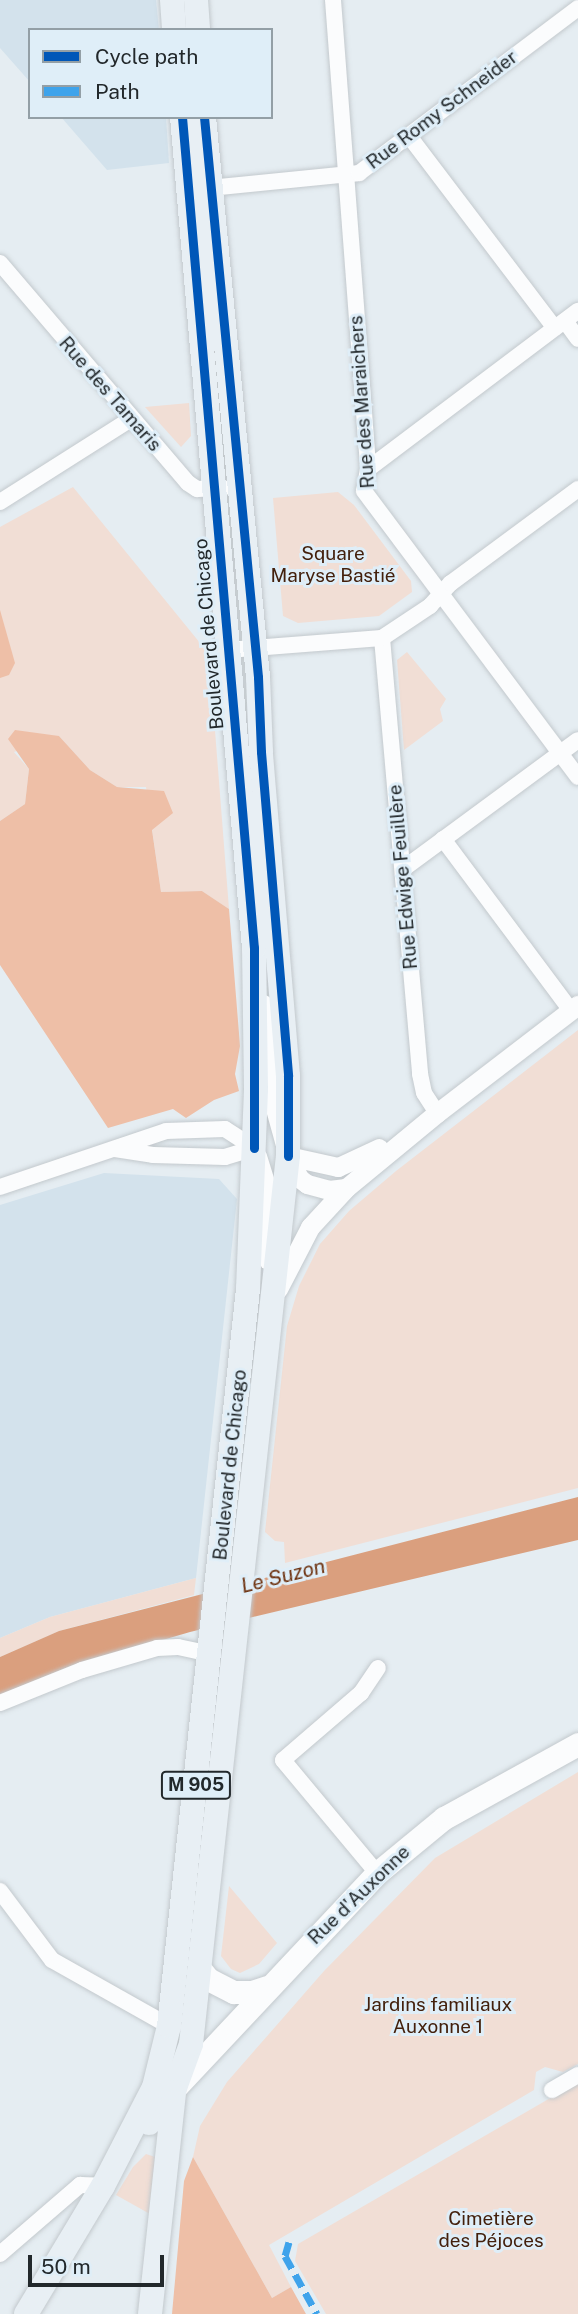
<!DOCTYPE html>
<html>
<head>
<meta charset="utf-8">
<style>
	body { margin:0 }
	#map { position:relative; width:578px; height:2314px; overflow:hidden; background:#e5edf2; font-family:"Public Sans",sans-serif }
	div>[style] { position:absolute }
	.built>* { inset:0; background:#d3e2ec }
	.green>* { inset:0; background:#f1ded5 }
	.forest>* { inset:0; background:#eebfa7 }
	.water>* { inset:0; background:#da9f7e }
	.roads { filter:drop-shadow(0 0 2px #c3c9cd) drop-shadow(0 0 2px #c3c9cd) }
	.minor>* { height:16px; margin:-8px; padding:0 8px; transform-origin:8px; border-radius:8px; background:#fbfcfd }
	.tertiary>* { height:19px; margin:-9.5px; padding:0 9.5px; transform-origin:9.5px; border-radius:9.5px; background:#fbfcfd }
	.secondary>* { height:23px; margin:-11.5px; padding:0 11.5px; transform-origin:11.5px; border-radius:11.5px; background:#fbfcfd }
	.primary>* { height:24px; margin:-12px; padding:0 12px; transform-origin:12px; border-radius:12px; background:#e8eff4 }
	.quiet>* { height:7px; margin-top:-3.5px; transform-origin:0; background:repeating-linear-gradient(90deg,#3ea3eb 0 14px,transparent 0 21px) }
	.cycleway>* { height:9px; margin:-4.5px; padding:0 4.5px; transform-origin:4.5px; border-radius:4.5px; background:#0057b8 }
	span { translate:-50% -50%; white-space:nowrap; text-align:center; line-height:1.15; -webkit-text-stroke:6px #dfeef8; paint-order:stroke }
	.shield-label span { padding:2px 5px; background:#dfeef8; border:2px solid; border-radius:5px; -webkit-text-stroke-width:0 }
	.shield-label { font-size:18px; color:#22282b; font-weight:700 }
	.street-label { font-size:19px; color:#22282b }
	.park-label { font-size:19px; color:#43200c }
	.water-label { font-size:21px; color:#6e3311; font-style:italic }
	.legend { position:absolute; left:28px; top:28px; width:245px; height:91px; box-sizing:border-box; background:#dfeef8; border:2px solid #939fa6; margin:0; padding:9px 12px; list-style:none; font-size:21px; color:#22282b }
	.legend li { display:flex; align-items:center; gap:14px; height:35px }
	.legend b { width:35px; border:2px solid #939fa6 }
	.scale { position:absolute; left:28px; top:2255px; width:136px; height:32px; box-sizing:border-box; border:4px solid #22282b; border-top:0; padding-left:9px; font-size:21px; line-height:24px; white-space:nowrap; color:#22282b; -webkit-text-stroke:5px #dfeef8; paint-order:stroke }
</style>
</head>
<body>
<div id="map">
	<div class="built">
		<i style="clip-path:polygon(0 0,156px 0,159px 30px,30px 30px,30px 82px,0 48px)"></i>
		<i style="clip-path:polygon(61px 117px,166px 117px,169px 163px,107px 170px)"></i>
		<i style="clip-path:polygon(104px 1173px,219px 1179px,237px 1199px,196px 1578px,50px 1617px,0 1638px,0 1205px)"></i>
	</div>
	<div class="green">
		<i style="clip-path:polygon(189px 403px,191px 436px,181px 447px,145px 407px)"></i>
		<i style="clip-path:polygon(73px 487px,209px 654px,229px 909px,202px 891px,161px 892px,146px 787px,117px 787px,90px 770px,59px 736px,14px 752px,29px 769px,25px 804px,0 821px,0 527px)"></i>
		<i style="clip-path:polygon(338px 492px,354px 505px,411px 581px,412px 592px,379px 616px,298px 623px,283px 616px,273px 498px)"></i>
		<i style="clip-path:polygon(407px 652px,446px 699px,440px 709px,443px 721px,404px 750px,397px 660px)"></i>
		<i style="clip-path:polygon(578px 1030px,578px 1488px,285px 1563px,284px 1542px,275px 1541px,265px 1532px,287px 1326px,299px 1286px,320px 1244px,349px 1211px,396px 1171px)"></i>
		<i style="clip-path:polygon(196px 1578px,194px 1595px,59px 1631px,0 1657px,0 1638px,50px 1617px)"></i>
		<i style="clip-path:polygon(578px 1772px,578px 2064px,563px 2072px,545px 2067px,536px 2072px,534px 2090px,269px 2245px,291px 2287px,272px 2298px,193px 2157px,200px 2126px,227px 2082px,324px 1971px,435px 1858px)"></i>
		<i style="clip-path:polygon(229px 1886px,277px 1943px,259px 1964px,240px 1973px,231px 1969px,221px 1956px)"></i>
		<i style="clip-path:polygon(578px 2082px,578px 2314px,326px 2314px,295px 2261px,298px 2244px)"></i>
		<i style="clip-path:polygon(146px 2154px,155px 2157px,150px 2214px,116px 2195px,133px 2167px)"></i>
	</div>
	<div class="forest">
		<i style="clip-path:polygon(0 610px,15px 663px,9px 675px,0 678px)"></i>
		<i style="clip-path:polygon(15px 730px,59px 736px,90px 770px,117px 787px,164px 791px,173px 813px,152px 830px,161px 892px,202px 891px,229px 909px,240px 1046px,235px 1074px,239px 1091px,214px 1100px,186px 1118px,173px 1109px,108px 1128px,0 965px,0 821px,25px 804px,29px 769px,8px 739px)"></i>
		<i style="clip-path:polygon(193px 2157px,272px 2298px,291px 2287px,306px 2314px,172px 2314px,184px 2181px)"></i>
	</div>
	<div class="water">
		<i style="clip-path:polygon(578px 1497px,578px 1540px,190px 1632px,98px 1659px,0 1697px,0 1657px,59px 1631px)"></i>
	</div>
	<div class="roads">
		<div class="minor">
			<i style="left:333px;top:0;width:470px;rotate:85.7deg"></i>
			<i style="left:368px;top:469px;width:22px;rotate:100deg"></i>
			<i style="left:364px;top:491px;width:357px;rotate:53.2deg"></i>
			<i style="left:409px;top:136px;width:241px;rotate:52.8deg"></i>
			<i style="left:210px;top:188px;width:150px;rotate:-5.7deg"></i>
			<i style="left:359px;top:173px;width:274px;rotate:-37deg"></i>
			<i style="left:0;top:263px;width:289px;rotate:49.5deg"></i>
			<i style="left:188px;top:483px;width:11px;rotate:34deg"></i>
			<i style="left:197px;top:489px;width:26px;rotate:-2deg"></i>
			<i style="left:565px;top:321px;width:22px;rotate:54deg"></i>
			<i style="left:368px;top:469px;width:263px;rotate:-37deg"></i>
			<i style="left:0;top:502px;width:155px;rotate:-32.4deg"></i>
			<i style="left:382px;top:638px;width:438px;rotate:85deg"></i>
			<i style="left:420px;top:1074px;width:19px;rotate:78deg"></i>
			<i style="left:424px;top:1093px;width:24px;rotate:57deg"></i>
			<i style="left:228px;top:650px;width:154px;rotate:-4.5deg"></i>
			<i style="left:382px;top:638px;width:58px;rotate:-33.7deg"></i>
			<i style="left:430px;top:606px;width:31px;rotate:-48deg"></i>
			<i style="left:451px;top:583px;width:158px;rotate:-36.5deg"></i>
			<i style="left:443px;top:839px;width:214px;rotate:53.3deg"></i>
			<i style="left:403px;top:869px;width:217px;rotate:-36.4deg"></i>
			<i style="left:115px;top:1149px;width:38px;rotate:9deg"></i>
			<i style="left:153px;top:1155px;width:72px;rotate:1.6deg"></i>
			<i style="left:225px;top:1157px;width:30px;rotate:-17deg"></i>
			<i style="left:0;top:1187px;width:175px;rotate:-18.6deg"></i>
			<i style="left:166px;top:1131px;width:59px;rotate:-1.9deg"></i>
			<i style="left:225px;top:1129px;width:35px;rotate:33deg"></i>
			<i style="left:0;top:1703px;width:88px;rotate:-21.9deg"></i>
			<i style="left:82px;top:1670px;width:78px;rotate:-16.3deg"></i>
			<i style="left:157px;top:1648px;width:21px;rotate:-3deg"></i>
			<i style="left:178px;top:1647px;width:33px;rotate:12deg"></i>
			<i style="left:377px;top:1873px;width:147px;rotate:-129.8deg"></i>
			<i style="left:283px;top:1760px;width:103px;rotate:-40.7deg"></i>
			<i style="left:361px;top:1693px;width:30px;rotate:-56deg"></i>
			<i style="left:0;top:1891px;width:86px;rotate:53deg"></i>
			<i style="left:52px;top:1960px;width:134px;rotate:29.4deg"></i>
			<i style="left:552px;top:2090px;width:30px;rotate:-30deg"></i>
			<i style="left:0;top:2254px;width:106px;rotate:-40.8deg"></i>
			<i style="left:80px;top:2185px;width:23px;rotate:2deg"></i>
		</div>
		<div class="tertiary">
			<i style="left:263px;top:1004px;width:47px;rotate:80.1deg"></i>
			<i style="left:271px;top:1050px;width:55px;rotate:86.9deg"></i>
			<i style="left:274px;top:1105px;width:53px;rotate:74.6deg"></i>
			<i style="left:288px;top:1156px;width:25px;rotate:63deg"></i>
			<i style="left:299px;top:1178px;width:10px;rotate:37deg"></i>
			<i style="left:307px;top:1184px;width:23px;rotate:15deg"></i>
			<i style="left:329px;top:1190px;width:17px;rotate:-7deg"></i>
			<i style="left:257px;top:1156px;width:37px;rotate:73deg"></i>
			<i style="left:268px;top:1191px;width:69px;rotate:90deg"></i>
			<i style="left:288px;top:1156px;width:51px;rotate:12.4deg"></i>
			<i style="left:338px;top:1167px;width:45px;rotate:-24.9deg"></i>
			<i style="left:278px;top:1289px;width:70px;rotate:-62.7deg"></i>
			<i style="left:310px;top:1227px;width:53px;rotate:-47.3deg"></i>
			<i style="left:346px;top:1188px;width:118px;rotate:-39.5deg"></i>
			<i style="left:437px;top:1113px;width:178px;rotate:-37.5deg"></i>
		</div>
		<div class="secondary">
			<i style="left:200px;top:1969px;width:13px;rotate:51deg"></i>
			<i style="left:208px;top:1979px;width:29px;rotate:27deg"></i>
			<i style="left:234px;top:1992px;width:18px"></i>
			<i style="left:252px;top:1992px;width:16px;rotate:-18deg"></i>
			<i style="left:177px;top:2086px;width:292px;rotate:-46.8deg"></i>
			<i style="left:377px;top:1873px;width:87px;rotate:-39.4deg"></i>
			<i style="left:444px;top:1818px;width:153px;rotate:-28.9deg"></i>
		</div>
		<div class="primary">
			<i style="left:172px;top:0;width:30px;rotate:86deg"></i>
			<i style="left:196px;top:0;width:30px;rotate:86deg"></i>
			<i style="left:149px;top:2123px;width:44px;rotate:-53.4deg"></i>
			<i style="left:175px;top:2088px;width:47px;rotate:-70deg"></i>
			<i style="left:191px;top:2044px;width:893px;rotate:-83.77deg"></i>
			<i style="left:288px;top:1156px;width:80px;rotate:-90deg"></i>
			<i style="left:288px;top:1076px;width:325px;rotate:-94.8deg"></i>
			<i style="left:261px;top:752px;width:75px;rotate:-92.3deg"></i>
			<i style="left:258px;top:677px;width:563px;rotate:-95.51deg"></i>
			<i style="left:26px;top:2314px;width:149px;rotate:-59deg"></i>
			<i style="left:103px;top:2186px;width:111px;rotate:-62.7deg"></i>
			<i style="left:154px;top:2087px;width:63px;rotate:-76.2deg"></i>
			<i style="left:169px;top:2026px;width:741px;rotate:-83.88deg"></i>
			<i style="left:248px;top:1289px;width:200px;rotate:-87.7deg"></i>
			<i style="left:256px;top:1089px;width:141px;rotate:-90.8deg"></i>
			<i style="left:254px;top:948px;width:834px;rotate:-94.95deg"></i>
			<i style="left:150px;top:2314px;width:223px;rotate:-83.8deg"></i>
		</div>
	</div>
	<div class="quiet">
		<i style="left:289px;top:2242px;width:15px;rotate:106deg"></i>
		<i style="left:285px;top:2256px;width:66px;rotate:61.1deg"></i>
	</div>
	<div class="cycleway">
		<i style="left:182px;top:117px;width:834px;rotate:85.05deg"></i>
		<i style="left:254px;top:948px;width:200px;rotate:90deg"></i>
		<i style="left:204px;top:117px;width:563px;rotate:84.49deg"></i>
		<i style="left:258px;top:677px;width:75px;rotate:87.7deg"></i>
		<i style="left:261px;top:752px;width:325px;rotate:85.2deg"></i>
		<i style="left:288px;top:1076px;width:80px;rotate:90deg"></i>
	</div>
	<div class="shield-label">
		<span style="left:196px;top:1785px">M 905</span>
	</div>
	<div class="street-label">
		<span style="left:442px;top:110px;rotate:-37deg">Rue Romy Schneider</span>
		<span style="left:110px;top:394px;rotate:49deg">Rue des Tamaris</span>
		<span style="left:362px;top:402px;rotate:-94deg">Rue des Maraichers</span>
		<span style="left:209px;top:634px;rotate:-95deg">Boulevard de Chicago</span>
		<span style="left:403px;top:877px;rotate:-95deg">Rue Edwige Feuillère</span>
		<span style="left:230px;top:1465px;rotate:-84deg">Boulevard de Chicago</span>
		<span style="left:359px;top:1895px;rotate:-44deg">Rue d'Auxonne</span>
	</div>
	<div class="park-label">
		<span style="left:333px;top:565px">Square<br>Maryse Bastié</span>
		<span style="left:438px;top:2016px">Jardins familiaux<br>Auxonne 1</span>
		<span style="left:491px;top:2230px">Cimetière<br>des Péjoces</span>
	</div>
	<div class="water-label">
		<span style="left:283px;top:1576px;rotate:-14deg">Le Suzon</span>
	</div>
	<ul class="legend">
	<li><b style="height:9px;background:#0057b8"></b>Cycle path</li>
	<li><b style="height:9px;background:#3ea3eb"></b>Path</li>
	</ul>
	<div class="scale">50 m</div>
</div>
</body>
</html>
